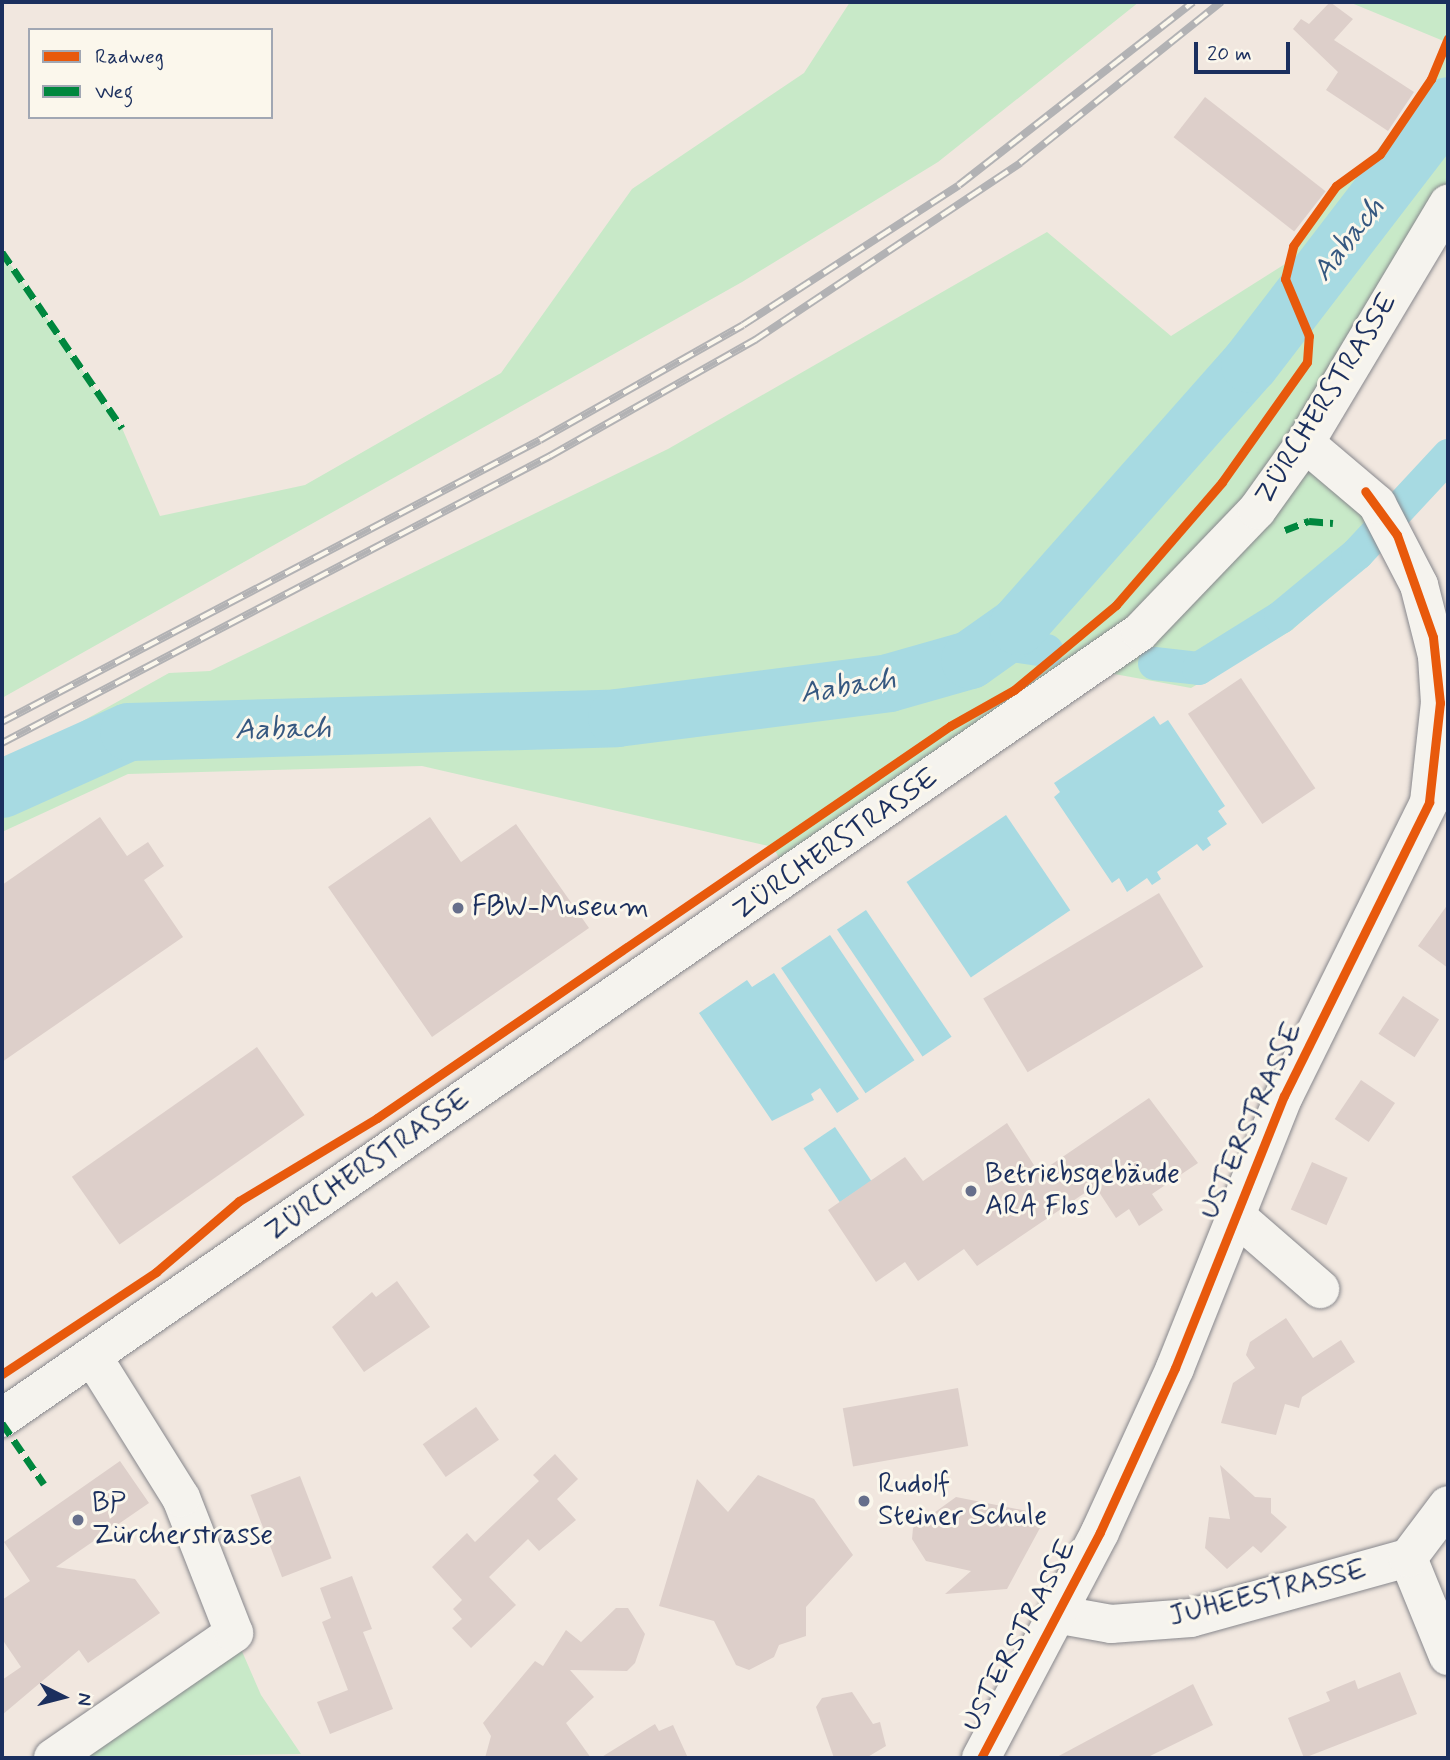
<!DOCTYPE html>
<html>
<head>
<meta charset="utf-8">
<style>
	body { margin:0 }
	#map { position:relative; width:1450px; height:1760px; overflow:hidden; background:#f1e7df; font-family:Mynerve,sans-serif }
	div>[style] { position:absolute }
	.green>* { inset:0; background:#c8e9c8 }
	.water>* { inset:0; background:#a7dae2; transform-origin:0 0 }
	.canal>* { height:33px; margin:-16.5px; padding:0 16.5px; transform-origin:16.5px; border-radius:16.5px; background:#a7dae2 }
	.river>* { height:58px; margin:-29px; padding:0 29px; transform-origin:29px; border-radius:29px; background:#a7dae2 }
	.building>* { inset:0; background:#ddcfca; transform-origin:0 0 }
	.roads { filter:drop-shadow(0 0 2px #87878c) drop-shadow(0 0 2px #87878c) }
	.minor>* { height:38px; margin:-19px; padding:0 19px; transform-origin:19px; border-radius:19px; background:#f5f3ee }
	.secondary>* { height:38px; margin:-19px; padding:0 19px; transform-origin:19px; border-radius:19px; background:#f5f3ee }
	.rail>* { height:8px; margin-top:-4px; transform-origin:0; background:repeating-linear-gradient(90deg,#fbf7ec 0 16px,#b2b2b4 0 32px); box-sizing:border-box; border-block:2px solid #b2b2b4 }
	.quiet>* { height:7px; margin-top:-3.5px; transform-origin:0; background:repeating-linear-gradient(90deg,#00873e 0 14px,transparent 0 21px) }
	.cycleway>* { height:9px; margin:-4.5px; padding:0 4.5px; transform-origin:4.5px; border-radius:4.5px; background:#e8590c }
	.dots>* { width:19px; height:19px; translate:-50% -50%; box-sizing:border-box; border:4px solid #fbf7ec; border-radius:50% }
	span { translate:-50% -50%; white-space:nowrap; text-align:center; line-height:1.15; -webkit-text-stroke:6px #fbf7ec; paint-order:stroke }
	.street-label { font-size:28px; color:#1b2f5e }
	.poi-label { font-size:28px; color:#1b2f5e }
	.left { translate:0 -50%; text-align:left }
	.water-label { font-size:30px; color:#365880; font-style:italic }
	.frame { position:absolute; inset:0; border:4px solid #1b2f5e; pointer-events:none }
	.legend { position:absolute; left:28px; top:28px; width:245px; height:91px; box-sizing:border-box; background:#fbf7ec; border:2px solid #a1a7b3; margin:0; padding:9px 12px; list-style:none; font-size:21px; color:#1b2f5e }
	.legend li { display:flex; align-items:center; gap:14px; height:35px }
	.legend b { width:35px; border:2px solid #a1a7b3 }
	.north { position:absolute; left:28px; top:1662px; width:70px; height:70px; -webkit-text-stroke:5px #fbf7ec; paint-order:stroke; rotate:96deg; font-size:19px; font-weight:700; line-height:28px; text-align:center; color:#1b2f5e }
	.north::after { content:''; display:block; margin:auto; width:24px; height:32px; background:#1b2f5e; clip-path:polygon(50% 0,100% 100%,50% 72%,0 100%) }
	.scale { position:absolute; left:1194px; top:42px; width:96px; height:32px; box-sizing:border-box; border:4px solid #1b2f5e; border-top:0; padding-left:9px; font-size:21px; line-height:24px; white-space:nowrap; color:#1b2f5e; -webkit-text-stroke:5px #fbf7ec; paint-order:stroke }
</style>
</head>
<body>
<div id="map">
	<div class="green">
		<i style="clip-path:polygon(850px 2px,1139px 2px,938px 162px,742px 282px,2px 698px,2px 252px,122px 428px,160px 516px,305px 485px,501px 373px,632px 189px,804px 73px)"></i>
		<i style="clip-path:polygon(1349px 2px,1448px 2px,1448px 204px,1306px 442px,1397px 535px,1292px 630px,1191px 688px,1087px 669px,790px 878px,773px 847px,422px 766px,128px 774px,2px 832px,2px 766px,169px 673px,210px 671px,668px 449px,1047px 232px,1171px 336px,1285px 264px,1336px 186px,1380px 154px,1431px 79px,1446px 42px)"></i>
		<i style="clip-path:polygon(234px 1633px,261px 1695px,301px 1754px,53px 1758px)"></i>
	</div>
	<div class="water">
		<i style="clip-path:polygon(1154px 716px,1160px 725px,1168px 720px,1225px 806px,1218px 811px,1227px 824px,1207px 838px,1211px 845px,1203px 851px,1197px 844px,1157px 872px,1161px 879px,1152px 885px,1147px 878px,1127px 892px,1119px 878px,1112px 883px,1054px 797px,1060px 792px,1054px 783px)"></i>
		<i style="left:1006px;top:815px;width:115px;height:120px;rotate:56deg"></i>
		<i style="left:866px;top:910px;width:153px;height:35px;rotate:56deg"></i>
		<i style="left:830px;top:935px;width:151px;height:59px;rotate:56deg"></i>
		<i style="clip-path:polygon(774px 973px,859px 1099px,837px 1113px,820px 1088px,811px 1094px,814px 1100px,772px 1121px,699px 1013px,747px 980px,752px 987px)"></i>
		<i style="left:835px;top:1127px;width:65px;height:38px;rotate:56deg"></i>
	</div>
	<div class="canal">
		<i style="left:999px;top:643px;width:48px;rotate:8.5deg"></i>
		<i style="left:1154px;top:663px;width:44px;rotate:6.5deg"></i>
		<i style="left:1198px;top:668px;width:97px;rotate:-31.9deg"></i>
		<i style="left:1280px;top:617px;width:100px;rotate:-39.7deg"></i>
		<i style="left:1357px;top:553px;width:134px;rotate:-47.1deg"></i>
	</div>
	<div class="river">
		<i style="left:2px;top:789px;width:139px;rotate:-24.2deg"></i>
		<i style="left:129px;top:732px;width:488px;rotate:-1.6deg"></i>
		<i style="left:617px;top:718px;width:274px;rotate:-7.3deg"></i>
		<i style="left:889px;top:683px;width:84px;rotate:-15.9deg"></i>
		<i style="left:970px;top:660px;width:59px;rotate:-35.3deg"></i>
		<i style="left:1018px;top:626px;width:350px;rotate:-48.5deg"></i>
		<i style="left:1250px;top:364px;width:325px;rotate:-52.5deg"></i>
	</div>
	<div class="building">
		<i style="clip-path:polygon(1330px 2px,1353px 19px,1334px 40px,1414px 92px,1388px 131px,1326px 90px,1338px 72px,1293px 29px,1301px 19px,1309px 24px)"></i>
		<i style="left:1205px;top:97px;width:153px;height:51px;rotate:38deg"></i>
		<i style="left:1241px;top:678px;width:133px;height:64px;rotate:56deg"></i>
		<i style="clip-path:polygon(100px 817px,127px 856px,148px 842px,164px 866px,144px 880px,183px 937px,2px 1062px,2px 885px)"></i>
		<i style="clip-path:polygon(430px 817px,461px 862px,516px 824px,589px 928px,432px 1037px,328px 887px)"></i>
		<i style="left:1159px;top:893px;width:86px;height:205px;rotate:59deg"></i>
		<i style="clip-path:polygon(1448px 904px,1448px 968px,1418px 946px)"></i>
		<i style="left:1403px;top:996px;width:43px;height:45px;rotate:33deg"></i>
		<i style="left:257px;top:1047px;width:83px;height:226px;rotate:55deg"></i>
		<i style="left:1361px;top:1080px;width:41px;height:47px;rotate:34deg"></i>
		<i style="clip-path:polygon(1149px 1098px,1198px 1163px,1152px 1194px,1163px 1210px,1139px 1226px,1129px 1209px,1116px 1218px,1095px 1186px,977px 1266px,964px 1249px,918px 1281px,905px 1262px,876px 1282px,828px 1210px,905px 1157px,923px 1181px,1007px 1123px,1039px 1173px)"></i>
		<i style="left:1312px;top:1162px;width:39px;height:52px;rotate:24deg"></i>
		<i style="clip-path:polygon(397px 1281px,430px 1327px,364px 1372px,332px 1327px,372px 1292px,376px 1297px)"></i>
		<i style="clip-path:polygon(1286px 1318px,1313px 1358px,1341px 1340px,1355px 1362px,1302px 1397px,1299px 1408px,1285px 1404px,1276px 1435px,1221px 1423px,1233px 1383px,1255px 1368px,1246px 1355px,1250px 1342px)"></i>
		<i style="left:958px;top:1388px;width:59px;height:117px;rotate:80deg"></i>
		<i style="left:476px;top:1407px;width:40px;height:65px;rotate:55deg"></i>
		<i style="clip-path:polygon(555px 1454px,578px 1479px,557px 1499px,576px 1520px,539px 1551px,528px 1539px,489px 1577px,516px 1605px,471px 1648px,452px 1628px,462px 1619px,453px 1609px,462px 1600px,432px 1567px,467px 1533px,475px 1542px,539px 1481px,533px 1475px)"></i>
		<i style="clip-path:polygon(120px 1461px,149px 1503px,56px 1567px,135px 1579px,160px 1613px,88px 1663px,79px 1650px,2px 1715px,2px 1680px,21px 1667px,2px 1639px,2px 1600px,30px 1581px,4px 1542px)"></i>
		<i style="clip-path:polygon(1220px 1465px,1255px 1497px,1271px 1498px,1271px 1513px,1287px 1527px,1261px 1553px,1253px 1546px,1227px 1569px,1205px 1548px,1209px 1517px,1230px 1519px)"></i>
		<i style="clip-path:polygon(758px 1475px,814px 1499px,853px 1555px,806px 1607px,806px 1636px,779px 1645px,774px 1657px,749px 1670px,736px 1665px,714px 1621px,659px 1606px,697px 1479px,728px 1512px)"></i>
		<i style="left:300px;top:1476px;width:88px;height:53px;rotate:69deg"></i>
		<i style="clip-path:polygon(956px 1497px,1047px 1515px,1007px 1589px,945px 1594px,971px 1571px,926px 1561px,912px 1539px,913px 1528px)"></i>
		<i style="clip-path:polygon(352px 1576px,372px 1629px,363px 1632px,393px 1709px,330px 1734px,317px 1702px,348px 1690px,322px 1622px,331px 1618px,320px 1588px)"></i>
		<i style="clip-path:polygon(616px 1608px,628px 1608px,645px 1634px,635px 1663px,627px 1671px,570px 1670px,594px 1697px,566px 1723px,591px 1758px,485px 1758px,491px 1736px,483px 1723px,535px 1661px,543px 1666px,566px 1630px,581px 1642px)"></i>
		<i style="clip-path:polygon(1400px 1672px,1417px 1714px,1304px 1758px,1288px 1718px,1330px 1701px,1326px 1692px,1355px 1680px,1358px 1689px)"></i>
		<i style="clip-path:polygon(1193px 1684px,1213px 1725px,1146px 1758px,1055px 1758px)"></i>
		<i style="clip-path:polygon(852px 1692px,873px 1724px,880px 1722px,886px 1746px,866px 1758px,834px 1758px,816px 1707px,822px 1698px)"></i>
		<i style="clip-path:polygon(655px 1724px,659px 1731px,673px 1725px,688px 1758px,600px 1758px)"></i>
	</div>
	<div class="roads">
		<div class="minor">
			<i style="left:1235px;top:1215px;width:113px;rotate:41deg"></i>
			<i style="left:1408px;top:1558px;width:106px;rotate:67.8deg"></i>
			<i style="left:1061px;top:1615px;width:51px;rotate:10.2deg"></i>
			<i style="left:1111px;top:1624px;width:80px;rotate:-4.3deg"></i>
			<i style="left:1191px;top:1618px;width:225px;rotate:-15.5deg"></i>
			<i style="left:1408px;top:1558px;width:66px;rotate:-53deg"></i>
			<i style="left:53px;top:1758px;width:220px;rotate:-34.6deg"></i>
			<i style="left:234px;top:1633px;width:145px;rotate:-111.4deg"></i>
			<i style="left:181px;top:1498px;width:166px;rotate:-122deg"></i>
		</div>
		<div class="secondary">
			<i style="left:2px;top:1418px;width:1383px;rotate:-34.63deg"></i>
			<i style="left:1140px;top:632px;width:169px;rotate:-46.2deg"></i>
			<i style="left:1257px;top:510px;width:82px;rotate:-54.4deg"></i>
			<i style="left:1305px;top:443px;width:279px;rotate:-59.1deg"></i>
			<i style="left:981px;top:1758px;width:255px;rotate:-62.2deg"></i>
			<i style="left:1100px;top:1532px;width:180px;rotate:-65.4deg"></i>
			<i style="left:1175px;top:1368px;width:293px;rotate:-68.2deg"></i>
			<i style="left:1284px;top:1096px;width:328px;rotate:-63.7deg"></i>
			<i style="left:1429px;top:802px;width:100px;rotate:-83.7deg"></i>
			<i style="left:1440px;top:703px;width:47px;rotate:-93.7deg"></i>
			<i style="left:1437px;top:656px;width:73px;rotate:-104.2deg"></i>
			<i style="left:1419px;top:585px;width:91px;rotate:-117.4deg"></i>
			<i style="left:1377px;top:504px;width:94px;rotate:-139.7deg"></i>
		</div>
	</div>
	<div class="rail">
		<i style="left:2px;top:722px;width:607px;rotate:-27.66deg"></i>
		<i style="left:540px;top:440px;width:233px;rotate:-29.5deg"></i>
		<i style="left:743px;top:325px;width:257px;rotate:-32.9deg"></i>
		<i style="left:959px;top:185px;width:297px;rotate:-38deg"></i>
		<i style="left:2px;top:743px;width:619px;rotate:-27.64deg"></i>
		<i style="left:550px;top:456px;width:236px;rotate:-29.5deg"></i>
		<i style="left:755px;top:340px;width:319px;rotate:-33.7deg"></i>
		<i style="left:1020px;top:163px;width:258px;rotate:-38.7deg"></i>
	</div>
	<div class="quiet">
		<i style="left:2px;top:252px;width:213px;rotate:55.7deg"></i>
		<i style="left:1285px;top:530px;width:26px;rotate:-21deg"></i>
		<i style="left:1309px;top:521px;width:24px;rotate:5deg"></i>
		<i style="left:2px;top:1423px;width:74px;rotate:55.5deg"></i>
	</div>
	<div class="cycleway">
		<i style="left:2px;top:1374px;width:185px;rotate:-33.5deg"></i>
		<i style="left:156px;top:1272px;width:109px;rotate:-40.5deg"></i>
		<i style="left:239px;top:1201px;width:161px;rotate:-31deg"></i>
		<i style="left:377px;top:1118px;width:694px;rotate:-34.38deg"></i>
		<i style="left:950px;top:726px;width:73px;rotate:-29.4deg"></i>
		<i style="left:1014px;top:690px;width:133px;rotate:-39.8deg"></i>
		<i style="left:1116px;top:605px;width:162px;rotate:-49.2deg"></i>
		<i style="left:1222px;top:482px;width:147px;rotate:-54.7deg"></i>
		<i style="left:1307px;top:362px;width:26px;rotate:-86deg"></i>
		<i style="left:1309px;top:336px;width:62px;rotate:-112.8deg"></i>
		<i style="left:1285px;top:279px;width:34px;rotate:-76deg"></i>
		<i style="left:1293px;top:246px;width:74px;rotate:-54.4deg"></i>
		<i style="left:1336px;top:186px;width:54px;rotate:-36deg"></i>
		<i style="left:1380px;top:154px;width:91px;rotate:-55.8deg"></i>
		<i style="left:1431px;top:79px;width:44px;rotate:-67.5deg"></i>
		<i style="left:981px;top:1758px;width:255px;rotate:-62.2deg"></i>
		<i style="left:1100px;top:1532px;width:180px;rotate:-65.4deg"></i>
		<i style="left:1175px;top:1368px;width:293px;rotate:-68.2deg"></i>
		<i style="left:1284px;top:1096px;width:328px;rotate:-63.7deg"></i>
		<i style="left:1429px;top:802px;width:100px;rotate:-83.7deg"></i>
		<i style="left:1440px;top:703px;width:66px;rotate:-96.1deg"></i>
		<i style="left:1433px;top:637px;width:108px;rotate:-109.4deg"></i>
		<i style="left:1397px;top:535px;width:54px;rotate:-126deg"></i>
	</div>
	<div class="dots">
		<i style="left:458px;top:908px;background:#666f8b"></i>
		<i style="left:971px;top:1191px;background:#666f8b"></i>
		<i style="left:864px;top:1501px;background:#666f8b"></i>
		<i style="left:78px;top:1520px;background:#666f8b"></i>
	</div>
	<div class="street-label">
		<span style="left:1327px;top:399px;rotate:-58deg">ZÜRCHERSTRASSE</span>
		<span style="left:836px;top:845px;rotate:-35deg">ZÜRCHERSTRASSE</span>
		<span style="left:1252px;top:1121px;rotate:-66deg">USTERSTRASSE</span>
		<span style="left:368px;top:1166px;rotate:-35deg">ZÜRCHERSTRASSE</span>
		<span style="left:1268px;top:1594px;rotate:-14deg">JUHEESTRASSE</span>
		<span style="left:1020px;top:1636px;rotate:-62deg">USTERSTRASSE</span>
	</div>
	<div class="poi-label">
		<span class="left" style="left:472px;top:908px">FBW-Museum</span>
		<span class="left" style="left:985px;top:1191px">Betriebsgebäude<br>ARA Flos</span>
		<span class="left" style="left:878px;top:1501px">Rudolf<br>Steiner Schule</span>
		<span class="left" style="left:92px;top:1520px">BP<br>Zürcherstrasse</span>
	</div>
	<div class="water-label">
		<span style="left:1349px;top:240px;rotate:-52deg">Aabach</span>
		<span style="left:848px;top:687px;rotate:-9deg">Aabach</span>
		<span style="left:283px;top:730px;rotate:-1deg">Aabach</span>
	</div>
	<div class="frame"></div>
	<ul class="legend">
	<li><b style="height:9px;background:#e8590c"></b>Radweg</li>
	<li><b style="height:9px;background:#00873e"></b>Weg</li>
	</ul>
	<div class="north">N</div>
	<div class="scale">20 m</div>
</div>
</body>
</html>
